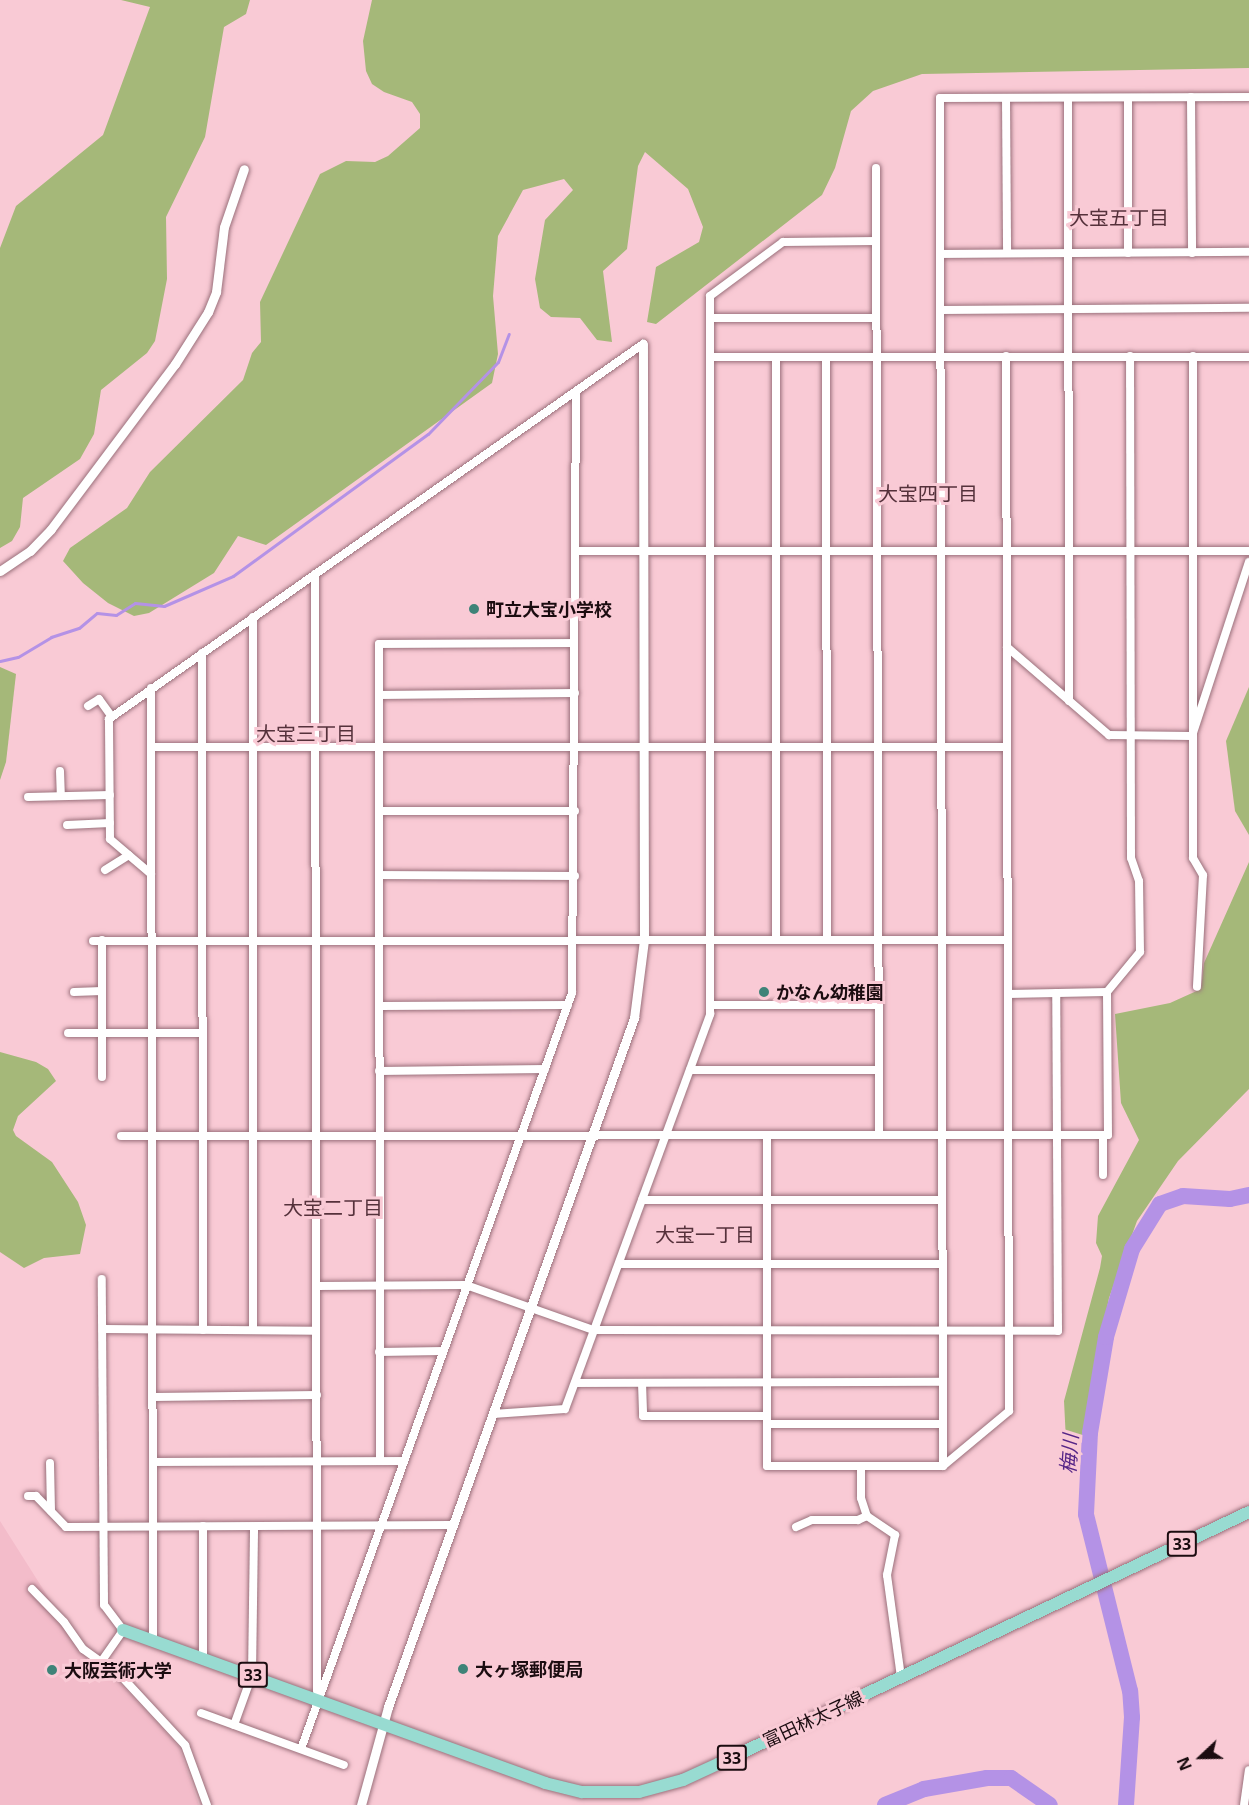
<!DOCTYPE html>
<html>
<head>
<meta charset="utf-8">
<style>
	body { margin:0 }
	#map { position:relative; width:1249px; height:1805px; overflow:hidden; background:#f9cad5; font-family:"Noto Sans","Noto Sans JP",sans-serif }
	div>[style] { position:absolute }
	.built>* { inset:0; background:#f3bcca }
	.green>* { inset:0; background:#a5b879 }
	.stream>* { height:3px; margin:-1.5px; padding:0 1.5px; transform-origin:1.5px; border-radius:1.5px; background:#b492e6 }
	.river>* { height:16px; margin:-8px; padding:0 8px; transform-origin:8px; border-radius:8px; background:#b492e6 }
	.roads { filter:drop-shadow(0 0 2px #9a707b) drop-shadow(0 0 2px #9a707b) }
	.minor>* { height:8px; margin:-4px; padding:0 4px; transform-origin:4px; border-radius:4px; background:#fff }
	.tertiary>* { height:9px; margin:-4.5px; padding:0 4.5px; transform-origin:4.5px; border-radius:4.5px; background:#fff }
	.primary>* { height:12px; margin:-6px; padding:0 6px; transform-origin:6px; border-radius:6px; background:#98dbd1 }
	.dots>* { width:16px; height:16px; translate:-50% -50%; box-sizing:border-box; border:3px solid #f9cad5; border-radius:50% }
	span { translate:-50% -50%; white-space:nowrap; text-align:center; line-height:1.15; -webkit-text-stroke:6px #f9cad5; paint-order:stroke }
	.shield-label span { padding:2px 4px; background:#f9cad5; border:2px solid; border-radius:4px; -webkit-text-stroke-width:0 }
	.shield-label { font-size:16px; color:#1b0c10; font-weight:700 }
	.poi-label { font-size:18px; color:#1b0c10; font-weight:700 }
	.left { translate:0 -50%; text-align:left }
	.street-label { font-size:18px; color:#1b0c10 }
	.neighbourhood-label { font-size:20px; color:#55313b }
	.water-label { font-size:20px; color:#562587; font-style:italic }
	.north { position:absolute; left:1171px; top:1727px; width:60px; height:60px; -webkit-text-stroke:4px #f9cad5; paint-order:stroke; rotate:248deg; font-size:16px; font-weight:700; line-height:24px; text-align:center; color:#1b0c10 }
	.north::after { content:''; display:block; margin:auto; width:21px; height:27px; background:#1b0c10; clip-path:polygon(50% 0,100% 100%,50% 72%,0 100%) }
</style>
</head>
<body>
<div id="map">
	<div class="built">
		<i style="clip-path:polygon(0 1521px,86px 1657px,120px 1683px,179px 1747px,199px 1805px,0 1805px)"></i>
	</div>
	<div class="green">
		<i style="clip-path:polygon(121px 0,250px 0,246px 14px,224px 27px,205px 137px,166px 217px,167px 279px,155px 341px,147px 353px,101px 390px,94px 434px,80px 459px,23px 498px,20px 527px,12px 541px,0 548px,0 248px,16px 206px,103px 135px,150px 7px)"></i>
		<i style="clip-path:polygon(372px 0,1249px 0,1249px 68px,922px 74px,873px 91px,851px 111px,835px 168px,822px 195px,656px 324px,647px 322px,656px 267px,699px 242px,703px 227px,688px 189px,645px 152px,638px 166px,627px 249px,603px 271px,612px 342px,597px 340px,580px 318px,551px 317px,540px 308px,535px 279px,545px 220px,573px 190px,564px 179px,523px 190px,498px 236px,493px 296px,498px 354px,492px 383px,266px 545px,238px 536px,214px 573px,149px 613px,134px 616px,108px 603px,83px 583px,63px 561px,70px 548px,127px 508px,150px 472px,243px 380px,252px 353px,261px 342px,260px 302px,320px 174px,346px 161px,375px 162px,388px 156px,420px 128px,420px 114px,412px 102px,384px 92px,372px 84px,366px 71px,363px 41px)"></i>
		<i style="clip-path:polygon(0 667px,16px 674px,6px 762px,0 780px)"></i>
		<i style="clip-path:polygon(1249px 687px,1249px 835px,1235px 811px,1226px 741px)"></i>
		<i style="clip-path:polygon(1249px 862px,1249px 1089px,1178px 1161px,1137px 1221px,1109px 1298px,1081px 1440px,1066px 1441px,1064px 1401px,1100px 1268px,1102px 1256px,1096px 1243px,1098px 1216px,1139px 1140px,1121px 1103px,1115px 1014px,1170px 1003px,1201px 989px,1204px 963px)"></i>
		<i style="clip-path:polygon(0 1052px,36px 1062px,48px 1069px,56px 1081px,18px 1116px,13px 1130px,16px 1136px,52px 1162px,78px 1202px,86px 1225px,80px 1254px,44px 1258px,24px 1268px,0 1252px)"></i>
	</div>
	<div class="stream">
		<i style="left:0;top:661px;width:18px;rotate:-13deg"></i>
		<i style="left:18px;top:657px;width:39px;rotate:-31deg"></i>
		<i style="left:51px;top:637px;width:29px;rotate:-18deg"></i>
		<i style="left:79px;top:628px;width:23px;rotate:-40deg"></i>
		<i style="left:97px;top:613px;width:19px;rotate:6deg"></i>
		<i style="left:116px;top:615px;width:22px;rotate:-32deg"></i>
		<i style="left:135px;top:603px;width:29px;rotate:6deg"></i>
		<i style="left:164px;top:606px;width:75px;rotate:-23.5deg"></i>
		<i style="left:233px;top:576px;width:241px;rotate:-36.1deg"></i>
		<i style="left:428px;top:434px;width:100px;rotate:-45.8deg"></i>
		<i style="left:498px;top:362px;width:30px;rotate:-69deg"></i>
	</div>
	<div class="river">
		<i style="left:885px;top:1805px;width:42px;rotate:-22.3deg"></i>
		<i style="left:924px;top:1789px;width:64px;rotate:-9.9deg"></i>
		<i style="left:987px;top:1778px;width:24px"></i>
		<i style="left:1011px;top:1778px;width:47px;rotate:34.7deg"></i>
		<i style="left:1126px;top:1805px;width:88px;rotate:-86.1deg"></i>
		<i style="left:1132px;top:1717px;width:26px;rotate:-94deg"></i>
		<i style="left:1130px;top:1691px;width:182px;rotate:-104deg"></i>
		<i style="left:1086px;top:1514px;width:81px;rotate:-87.2deg"></i>
		<i style="left:1090px;top:1433px;width:97px;rotate:-80.5deg"></i>
		<i style="left:1106px;top:1337px;width:92px;rotate:-73.5deg"></i>
		<i style="left:1132px;top:1249px;width:53px;rotate:-58.1deg"></i>
		<i style="left:1160px;top:1204px;width:24px;rotate:-19deg"></i>
		<i style="left:1183px;top:1196px;width:47px;rotate:3.7deg"></i>
		<i style="left:1230px;top:1199px;width:19px;rotate:-12deg"></i>
	</div>
	<div class="roads">
		<div class="minor">
			<i style="left:1191px;top:97px;width:156px;rotate:89.6deg"></i>
			<i style="left:1006px;top:98px;width:155px;rotate:89.6deg"></i>
			<i style="left:1068px;top:98px;width:603px;rotate:89.9deg"></i>
			<i style="left:876px;top:168px;width:967px;rotate:89.82deg"></i>
			<i style="left:1128px;top:253px;width:155px;rotate:-90deg"></i>
			<i style="left:940px;top:254px;width:309px;rotate:-0.4deg"></i>
			<i style="left:940px;top:310px;width:309px;rotate:-0.4deg"></i>
			<i style="left:711px;top:318px;width:165px"></i>
			<i style="left:1193px;top:356px;width:502px;rotate:90deg"></i>
			<i style="left:1193px;top:858px;width:20px;rotate:60deg"></i>
			<i style="left:1203px;top:875px;width:112px;rotate:93.1deg"></i>
			<i style="left:711px;top:357px;width:538px"></i>
			<i style="left:776px;top:357px;width:583px;rotate:90deg"></i>
			<i style="left:826px;top:357px;width:583px;rotate:89.9deg"></i>
			<i style="left:575px;top:551px;width:674px"></i>
			<i style="left:315px;top:574px;width:1117px;rotate:89.9deg"></i>
			<i style="left:253px;top:617px;width:713px;rotate:90deg"></i>
			<i style="left:1007px;top:647px;width:135px;rotate:40.8deg"></i>
			<i style="left:1109px;top:735px;width:83px;rotate:0.7deg"></i>
			<i style="left:1192px;top:736px;width:183px;rotate:-71.9deg"></i>
			<i style="left:202px;top:653px;width:677px;rotate:89.92deg"></i>
			<i style="left:151px;top:688px;width:951px;rotate:89.88deg"></i>
			<i style="left:379px;top:695px;width:196px;rotate:-0.6deg"></i>
			<i style="left:88px;top:706px;width:13px;rotate:-32deg"></i>
			<i style="left:99px;top:699px;width:22px;rotate:54deg"></i>
			<i style="left:152px;top:747px;width:855px"></i>
			<i style="left:60px;top:771px;width:25px;rotate:88deg"></i>
			<i style="left:28px;top:797px;width:82px;rotate:-1.4deg"></i>
			<i style="left:379px;top:811px;width:196px"></i>
			<i style="left:67px;top:825px;width:43px;rotate:-2.7deg"></i>
			<i style="left:105px;top:870px;width:28px;rotate:-32deg"></i>
			<i style="left:151px;top:874px;width:54px;rotate:-139.5deg"></i>
			<i style="left:110px;top:839px;width:120px;rotate:-90.5deg"></i>
			<i style="left:109px;top:719px;width:653px;rotate:-35.08deg"></i>
			<i style="left:379px;top:875px;width:196px;rotate:0.3deg"></i>
			<i style="left:102px;top:940px;width:137px;rotate:90deg"></i>
			<i style="left:93px;top:941px;width:915px;rotate:-0.06deg"></i>
			<i style="left:74px;top:992px;width:28px;rotate:-2deg"></i>
			<i style="left:1008px;top:994px;width:99px;rotate:-1.2deg"></i>
			<i style="left:711px;top:1005px;width:167px"></i>
			<i style="left:380px;top:1006px;width:188px;rotate:-0.3deg"></i>
			<i style="left:68px;top:1033px;width:135px"></i>
			<i style="left:690px;top:1070px;width:189px"></i>
			<i style="left:379px;top:1071px;width:166px;rotate:-0.7deg"></i>
			<i style="left:1103px;top:1135px;width:40px;rotate:90deg"></i>
			<i style="left:121px;top:1136px;width:987px;rotate:-0.06deg"></i>
			<i style="left:1108px;top:1135px;width:143px;rotate:-90.4deg"></i>
			<i style="left:1107px;top:992px;width:52px;rotate:-50.5deg"></i>
			<i style="left:1140px;top:952px;width:71px;rotate:-90.8deg"></i>
			<i style="left:1139px;top:881px;width:24px;rotate:-109deg"></i>
			<i style="left:1131px;top:858px;width:502px;rotate:-90.11deg"></i>
			<i style="left:767px;top:1136px;width:330px;rotate:90deg"></i>
			<i style="left:767px;top:1466px;width:176px"></i>
			<i style="left:943px;top:1466px;width:86px;rotate:-39.8deg"></i>
			<i style="left:1009px;top:1411px;width:1055px;rotate:-90.16deg"></i>
			<i style="left:642px;top:1200px;width:300px"></i>
			<i style="left:619px;top:1264px;width:324px"></i>
			<i style="left:317px;top:1286px;width:149px;rotate:-0.4deg"></i>
			<i style="left:466px;top:1285px;width:135px;rotate:19.5deg"></i>
			<i style="left:593px;top:1330px;width:465px;rotate:0.1deg"></i>
			<i style="left:1058px;top:1331px;width:338px;rotate:-90.3deg"></i>
			<i style="left:103px;top:1329px;width:213px;rotate:0.5deg"></i>
			<i style="left:379px;top:1352px;width:64px;rotate:-0.9deg"></i>
			<i style="left:575px;top:1383px;width:367px;rotate:-0.2deg"></i>
			<i style="left:642px;top:1383px;width:33px;rotate:88deg"></i>
			<i style="left:643px;top:1416px;width:124px"></i>
			<i style="left:153px;top:1397px;width:164px;rotate:-0.7deg"></i>
			<i style="left:493px;top:1414px;width:72px;rotate:-4deg"></i>
			<i style="left:565px;top:1409px;width:421px;rotate:-69.8deg"></i>
			<i style="left:710px;top:1014px;width:718px;rotate:-90deg"></i>
			<i style="left:710px;top:296px;width:91px;rotate:-36.5deg"></i>
			<i style="left:783px;top:242px;width:93px;rotate:-0.6deg"></i>
			<i style="left:767px;top:1424px;width:176px"></i>
			<i style="left:380px;top:1461px;width:817px;rotate:-90.07deg"></i>
			<i style="left:379px;top:644px;width:195px;rotate:-0.3deg"></i>
			<i style="left:153px;top:1462px;width:250px;rotate:-0.2deg"></i>
			<i style="left:50px;top:1463px;width:48px;rotate:88.8deg"></i>
			<i style="left:943px;top:1466px;width:1368px;rotate:-90.13deg"></i>
			<i style="left:940px;top:98px;width:309px;rotate:-0.2deg"></i>
			<i style="left:861px;top:1467px;width:31px;rotate:90deg"></i>
			<i style="left:861px;top:1498px;width:19px;rotate:72deg"></i>
			<i style="left:867px;top:1516px;width:34px;rotate:34deg"></i>
			<i style="left:895px;top:1535px;width:41px;rotate:101.3deg"></i>
			<i style="left:887px;top:1575px;width:103px;rotate:82.2deg"></i>
			<i style="left:28px;top:1496px;width:8px"></i>
			<i style="left:36px;top:1496px;width:43px;rotate:45.9deg"></i>
			<i style="left:66px;top:1527px;width:385px;rotate:-0.3deg"></i>
			<i style="left:796px;top:1527px;width:17px;rotate:-24deg"></i>
			<i style="left:812px;top:1520px;width:46px"></i>
			<i style="left:858px;top:1520px;width:10px;rotate:-24deg"></i>
			<i style="left:32px;top:1589px;width:46px;rotate:45.9deg"></i>
			<i style="left:64px;top:1622px;width:33px;rotate:55deg"></i>
			<i style="left:83px;top:1649px;width:48px;rotate:35.7deg"></i>
			<i style="left:122px;top:1677px;width:93px;rotate:47.2deg"></i>
			<i style="left:185px;top:1745px;width:64px;rotate:69.9deg"></i>
			<i style="left:203px;top:1657px;width:131px;rotate:-90deg"></i>
			<i style="left:101px;top:1662px;width:39px;rotate:-55deg"></i>
			<i style="left:123px;top:1630px;width:31px;rotate:-127deg"></i>
			<i style="left:104px;top:1605px;width:326px;rotate:-90.4deg"></i>
			<i style="left:201px;top:1713px;width:152px;rotate:20deg"></i>
			<i style="left:234px;top:1725px;width:53px;rotate:-70.2deg"></i>
			<i style="left:252px;top:1675px;width:148px;rotate:-89.2deg"></i>
			<i style="left:301px;top:1749px;width:803px;rotate:-70.28deg"></i>
			<i style="left:572px;top:993px;width:601px;rotate:-89.62deg"></i>
			<i style="left:1244px;top:1805px;width:35px;rotate:-82deg"></i>
		</div>
		<div class="tertiary">
			<i style="left:0;top:571px;width:36px;rotate:-34deg"></i>
			<i style="left:30px;top:551px;width:30px;rotate:-46deg"></i>
			<i style="left:51px;top:529px;width:206px;rotate:-53.1deg"></i>
			<i style="left:175px;top:364px;width:62px;rotate:-57.6deg"></i>
			<i style="left:208px;top:312px;width:22px;rotate:-68deg"></i>
			<i style="left:216px;top:292px;width:65px;rotate:-83deg"></i>
			<i style="left:224px;top:227px;width:61px;rotate:-71deg"></i>
			<i style="left:361px;top:1805px;width:102px;rotate:-74.6deg"></i>
			<i style="left:388px;top:1707px;width:732px;rotate:-70.35deg"></i>
			<i style="left:634px;top:1018px;width:79px;rotate:-82.7deg"></i>
			<i style="left:644px;top:940px;width:596px;rotate:-90.1deg"></i>
		</div>
		<div class="primary">
			<i style="left:123px;top:1630px;width:449px;rotate:19.9deg"></i>
			<i style="left:545px;top:1783px;width:38px;rotate:14deg"></i>
			<i style="left:582px;top:1792px;width:57px"></i>
			<i style="left:639px;top:1792px;width:46px;rotate:-15.3deg"></i>
			<i style="left:683px;top:1780px;width:41px;rotate:-24.7deg"></i>
			<i style="left:720px;top:1763px;width:586px;rotate:-25.38deg"></i>
		</div>
	</div>
	<div class="dots">
		<i style="left:474px;top:609px;background:#3e8378"></i>
		<i style="left:764px;top:992px;background:#3e8378"></i>
		<i style="left:463px;top:1669px;background:#3e8378"></i>
		<i style="left:52px;top:1670px;background:#3e8378"></i>
	</div>
	<div class="shield-label">
		<span style="left:1182px;top:1544px">33</span>
		<span style="left:253px;top:1675px">33</span>
		<span style="left:732px;top:1758px">33</span>
	</div>
	<div class="poi-label">
		<span class="left" style="left:486px;top:609px">町立大宝小学校</span>
		<span class="left" style="left:776px;top:992px">かなん幼稚園</span>
		<span class="left" style="left:475px;top:1669px">大ヶ塚郵便局</span>
		<span class="left" style="left:64px;top:1670px">大阪芸術大学</span>
	</div>
	<div class="street-label">
		<span style="left:813px;top:1719px;rotate:-25deg">富田林太子線</span>
	</div>
	<div class="neighbourhood-label">
		<span style="left:1119px;top:217px">大宝五丁目</span>
		<span style="left:928px;top:493px">大宝四丁目</span>
		<span style="left:306px;top:733px">大宝三丁目</span>
		<span style="left:333px;top:1207px">大宝二丁目</span>
		<span style="left:705px;top:1234px">大宝一丁目</span>
	</div>
	<div class="water-label">
		<span style="left:1069px;top:1454px;rotate:-86deg">梅川</span>
	</div>
	<div class="north">N</div>
</div>
</body>
</html>
